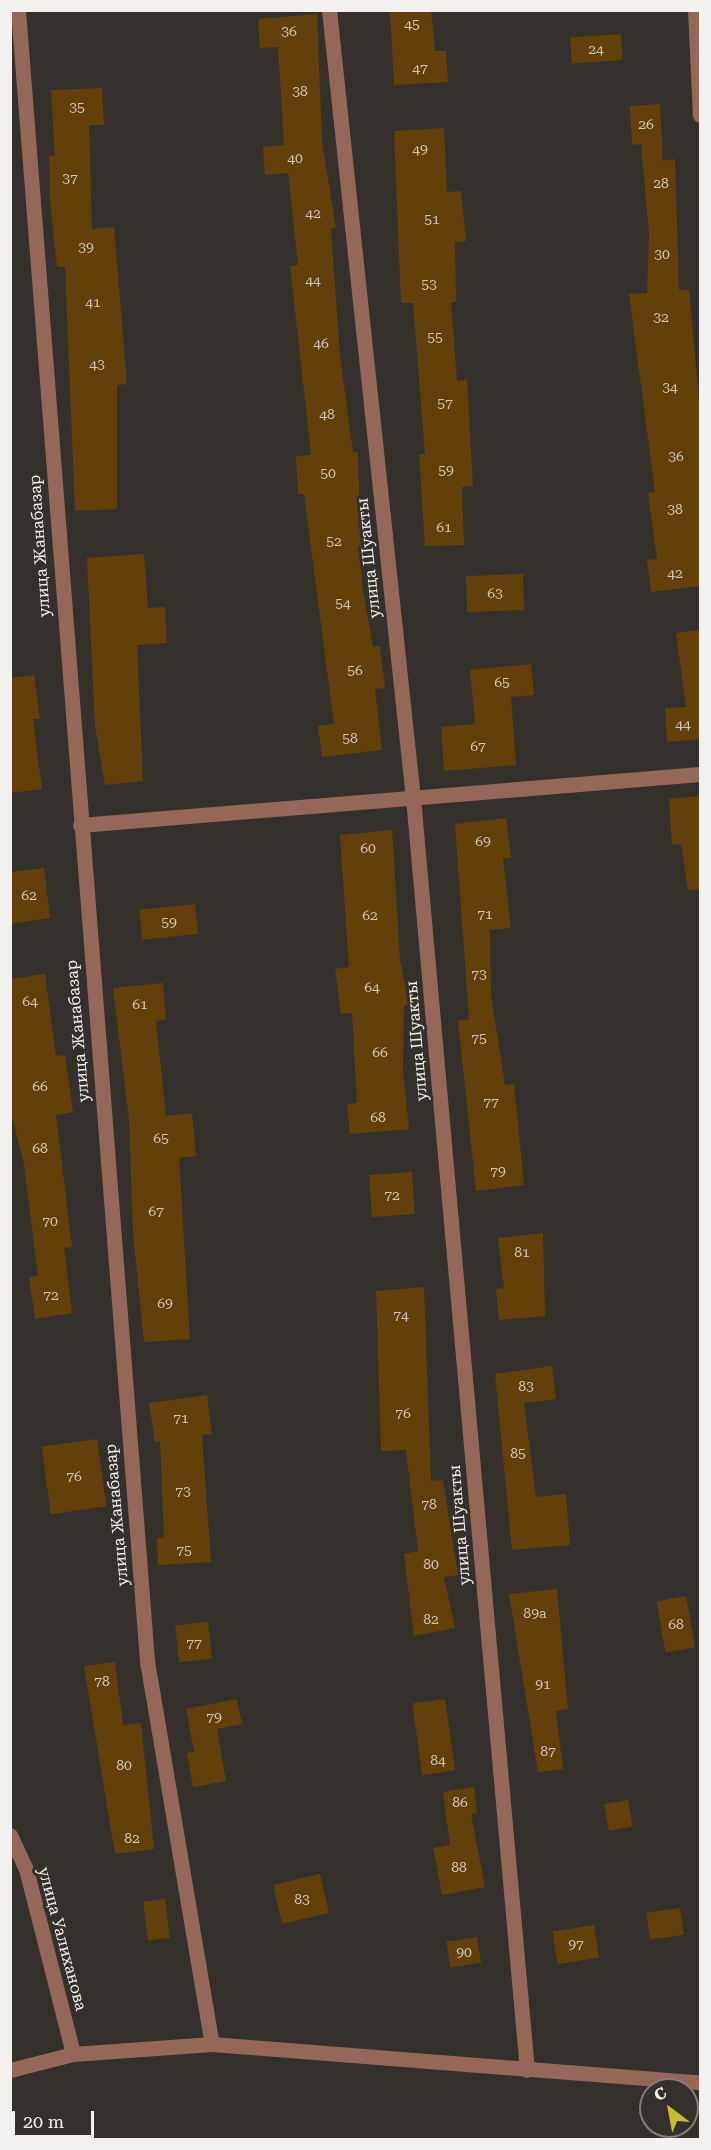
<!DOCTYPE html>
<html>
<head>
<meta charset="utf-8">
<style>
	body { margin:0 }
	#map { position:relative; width:711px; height:2150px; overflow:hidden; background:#34312d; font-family:"Roboto Serif",serif }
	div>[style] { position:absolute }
	.building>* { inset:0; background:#634009; transform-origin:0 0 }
	.minor>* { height:15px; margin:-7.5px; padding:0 7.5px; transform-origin:7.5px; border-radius:7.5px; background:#956759 }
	span { translate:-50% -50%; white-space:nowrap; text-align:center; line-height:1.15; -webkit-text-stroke:6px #34312d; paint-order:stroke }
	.number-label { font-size:14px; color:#cfc5b6 }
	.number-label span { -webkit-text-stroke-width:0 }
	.street-label { font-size:16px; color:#f3f1ef }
	.frame { position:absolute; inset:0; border:12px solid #f3f1ef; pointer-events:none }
	.north { position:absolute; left:639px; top:2078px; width:60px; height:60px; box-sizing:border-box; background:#34312d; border:2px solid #807e7b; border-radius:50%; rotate:328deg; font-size:16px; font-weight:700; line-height:24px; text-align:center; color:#f3f1ef }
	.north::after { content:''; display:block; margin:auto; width:21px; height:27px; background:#cbba39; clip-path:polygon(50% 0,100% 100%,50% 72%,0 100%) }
	.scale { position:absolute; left:12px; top:2111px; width:82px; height:27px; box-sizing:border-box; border:3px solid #f3f1ef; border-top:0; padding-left:8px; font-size:18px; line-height:21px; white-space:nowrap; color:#f3f1ef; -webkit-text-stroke:4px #34312d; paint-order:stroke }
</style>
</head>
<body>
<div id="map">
	<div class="building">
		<i style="clip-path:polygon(390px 10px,431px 10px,435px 51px,446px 51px,448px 82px,394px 85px)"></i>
		<i style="clip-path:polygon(317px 14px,322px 142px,336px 228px,331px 229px,340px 356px,353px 452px,358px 452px,362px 584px,373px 647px,380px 646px,385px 688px,375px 689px,382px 750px,322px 757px,318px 726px,334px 724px,304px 494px,298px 494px,296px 456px,311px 455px,290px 266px,298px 265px,288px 173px,265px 175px,263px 147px,284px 145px,278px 47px,260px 48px,258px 19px)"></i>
		<i style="left:621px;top:34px;width:26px;height:51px;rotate:86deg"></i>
		<i style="clip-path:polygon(102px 88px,104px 125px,89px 125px,92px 229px,114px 227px,127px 384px,117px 385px,117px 509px,75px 511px,65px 267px,57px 267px,50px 201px,49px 156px,55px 156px,51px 90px)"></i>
		<i style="clip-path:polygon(660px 104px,663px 161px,675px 159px,679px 290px,689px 290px,700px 411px,700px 586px,651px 592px,647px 560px,657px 559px,648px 493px,655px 492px,629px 294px,647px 293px,649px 233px,641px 144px,632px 145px,630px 106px)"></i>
		<i style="clip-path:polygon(444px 128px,447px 192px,461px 191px,466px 241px,455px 242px,456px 302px,451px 302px,457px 381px,467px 380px,473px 486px,462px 487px,464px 545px,425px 546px,419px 454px,425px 454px,413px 303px,401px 303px,394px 131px)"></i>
		<i style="clip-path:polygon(144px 554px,148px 608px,165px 607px,167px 643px,137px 645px,143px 781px,105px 785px,95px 726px,87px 558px)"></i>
		<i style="left:523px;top:574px;width:36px;height:57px;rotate:88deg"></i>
		<i style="clip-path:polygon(700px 630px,700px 739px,667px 742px,665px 708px,686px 707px,676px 633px)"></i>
		<i style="clip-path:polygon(531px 664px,534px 695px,511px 697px,516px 765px,444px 771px,441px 727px,475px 724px,470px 670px)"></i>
		<i style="clip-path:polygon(34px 675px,40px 719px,33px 719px,42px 789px,10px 793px,10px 678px)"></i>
		<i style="clip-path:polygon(700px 796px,700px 889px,688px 890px,681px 844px,672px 845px,669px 799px)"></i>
		<i style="clip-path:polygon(506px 818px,511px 858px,503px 858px,511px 928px,490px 930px,491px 995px,505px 1085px,514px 1084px,524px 1185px,476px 1191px,458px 1021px,469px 1019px,455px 824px)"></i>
		<i style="clip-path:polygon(392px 830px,400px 960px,409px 1005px,404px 1005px,403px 1071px,409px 1129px,350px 1134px,347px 1104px,357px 1103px,352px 1013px,341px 1014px,335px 969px,349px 967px,340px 835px)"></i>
		<i style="clip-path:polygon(44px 868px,50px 918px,10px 924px,10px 872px)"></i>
		<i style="left:195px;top:904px;width:30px;height:56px;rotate:84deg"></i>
		<i style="clip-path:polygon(45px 974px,56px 1056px,65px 1055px,73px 1112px,56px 1115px,72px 1247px,64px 1248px,72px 1313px,35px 1319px,29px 1277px,38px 1276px,24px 1164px,10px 1109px,10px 979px)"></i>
		<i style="clip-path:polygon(163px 983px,166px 1020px,156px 1021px,166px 1116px,192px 1113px,196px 1156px,179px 1158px,190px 1339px,144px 1342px,133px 1233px,129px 1119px,113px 988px)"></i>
		<i style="left:412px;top:1172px;width:42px;height:43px;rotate:86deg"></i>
		<i style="clip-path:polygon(543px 1233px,545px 1316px,499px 1320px,496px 1289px,504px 1288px,498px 1238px)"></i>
		<i style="clip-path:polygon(424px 1287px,431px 1481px,443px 1480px,458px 1575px,444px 1577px,455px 1628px,414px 1636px,404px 1554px,418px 1551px,406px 1450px,381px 1451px,376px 1291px)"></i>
		<i style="clip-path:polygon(552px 1366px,556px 1399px,524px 1403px,536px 1497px,566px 1494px,570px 1545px,512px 1550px,495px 1374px)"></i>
		<i style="clip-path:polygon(207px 1395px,212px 1434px,202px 1435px,211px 1562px,158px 1565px,157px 1538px,164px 1538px,160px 1441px,155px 1442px,149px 1403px)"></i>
		<i style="left:97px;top:1439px;width:68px;height:56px;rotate:82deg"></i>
		<i style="clip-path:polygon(557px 1589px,568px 1709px,556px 1711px,563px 1769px,538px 1772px,509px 1594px)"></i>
		<i style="left:686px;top:1596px;width:52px;height:30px;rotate:80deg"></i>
		<i style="left:208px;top:1622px;width:37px;height:33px;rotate:84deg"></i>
		<i style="clip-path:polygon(115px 1662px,123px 1725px,141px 1723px,154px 1849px,115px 1854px,84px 1666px)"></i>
		<i style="clip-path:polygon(237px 1699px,242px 1724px,217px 1729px,226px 1781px,193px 1787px,187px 1753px,194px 1752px,186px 1709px)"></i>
		<i style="left:445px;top:1699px;width:72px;height:33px;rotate:82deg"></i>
		<i style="clip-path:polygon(474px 1787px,477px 1813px,471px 1814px,485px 1887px,442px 1895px,433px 1848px,450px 1845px,443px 1792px)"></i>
		<i style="left:628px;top:1800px;width:27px;height:24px;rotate:80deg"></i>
		<i style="left:320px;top:1874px;width:40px;height:48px;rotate:77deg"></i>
		<i style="left:165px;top:1899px;width:39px;height:22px;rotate:83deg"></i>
		<i style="left:680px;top:1908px;width:27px;height:34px;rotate:82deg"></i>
		<i style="left:594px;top:1925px;width:33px;height:42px;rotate:81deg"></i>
		<i style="left:477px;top:1937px;width:26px;height:31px;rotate:81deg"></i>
	</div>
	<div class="minor">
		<i style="left:18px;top:10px;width:1656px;rotate:85.53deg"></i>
		<i style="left:147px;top:1661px;width:388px;rotate:80.4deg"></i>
		<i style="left:329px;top:10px;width:792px;rotate:83.92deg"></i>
		<i style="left:413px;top:798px;width:1277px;rotate:84.88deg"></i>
		<i style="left:695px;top:10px;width:105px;rotate:87.3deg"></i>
		<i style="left:80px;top:825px;width:622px;rotate:-4.7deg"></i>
		<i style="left:10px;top:1835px;width:38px;rotate:65deg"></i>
		<i style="left:26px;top:1869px;width:191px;rotate:75.7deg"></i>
		<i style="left:10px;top:2070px;width:65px;rotate:-14.3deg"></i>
		<i style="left:73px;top:2054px;width:139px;rotate:-4.1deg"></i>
		<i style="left:212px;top:2044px;width:489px;rotate:4.5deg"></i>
	</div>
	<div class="number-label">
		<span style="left:412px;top:24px">45</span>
		<span style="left:289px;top:31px">36</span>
		<span style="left:596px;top:49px">24</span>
		<span style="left:420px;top:68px">47</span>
		<span style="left:300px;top:91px">38</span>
		<span style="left:77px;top:107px">35</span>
		<span style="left:646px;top:124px">26</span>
		<span style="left:420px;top:149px">49</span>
		<span style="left:295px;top:158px">40</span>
		<span style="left:70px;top:178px">37</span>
		<span style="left:661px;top:183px">28</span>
		<span style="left:313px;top:213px">42</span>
		<span style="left:432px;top:219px">51</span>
		<span style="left:86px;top:247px">39</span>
		<span style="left:662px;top:254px">30</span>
		<span style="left:313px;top:280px">44</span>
		<span style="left:429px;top:284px">53</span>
		<span style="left:93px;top:302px">41</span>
		<span style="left:661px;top:317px">32</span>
		<span style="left:435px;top:337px">55</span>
		<span style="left:321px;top:343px">46</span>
		<span style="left:97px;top:364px">43</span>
		<span style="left:670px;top:387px">34</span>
		<span style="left:445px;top:403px">57</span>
		<span style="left:327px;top:414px">48</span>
		<span style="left:676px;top:456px">36</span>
		<span style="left:446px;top:470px">59</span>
		<span style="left:328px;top:473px">50</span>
		<span style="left:675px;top:509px">38</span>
		<span style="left:444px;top:527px">61</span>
		<span style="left:334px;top:541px">52</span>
		<span style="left:675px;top:573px">42</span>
		<span style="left:495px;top:593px">63</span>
		<span style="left:343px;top:603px">54</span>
		<span style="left:355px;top:670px">56</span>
		<span style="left:502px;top:682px">65</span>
		<span style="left:683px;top:724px">44</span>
		<span style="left:350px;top:738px">58</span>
		<span style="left:478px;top:746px">67</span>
		<span style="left:483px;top:841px">69</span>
		<span style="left:368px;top:848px">60</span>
		<span style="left:29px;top:895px">62</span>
		<span style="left:485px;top:914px">71</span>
		<span style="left:370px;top:915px">62</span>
		<span style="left:169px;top:922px">59</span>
		<span style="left:479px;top:974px">73</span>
		<span style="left:372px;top:987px">64</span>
		<span style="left:30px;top:1001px">64</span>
		<span style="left:140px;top:1004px">61</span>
		<span style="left:479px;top:1038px">75</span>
		<span style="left:380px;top:1052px">66</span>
		<span style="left:40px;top:1086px">66</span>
		<span style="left:491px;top:1102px">77</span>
		<span style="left:378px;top:1117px">68</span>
		<span style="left:161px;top:1138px">65</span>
		<span style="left:40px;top:1148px">68</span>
		<span style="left:498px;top:1171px">79</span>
		<span style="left:392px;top:1195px">72</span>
		<span style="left:156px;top:1211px">67</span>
		<span style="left:50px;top:1221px">70</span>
		<span style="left:522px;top:1252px">81</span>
		<span style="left:51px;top:1295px">72</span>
		<span style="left:165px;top:1303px">69</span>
		<span style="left:401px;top:1315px">74</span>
		<span style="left:526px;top:1386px">83</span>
		<span style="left:403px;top:1413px">76</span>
		<span style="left:181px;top:1418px">71</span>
		<span style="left:518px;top:1453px">85</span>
		<span style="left:74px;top:1476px">76</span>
		<span style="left:183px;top:1491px">73</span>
		<span style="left:429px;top:1504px">78</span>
		<span style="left:184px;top:1550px">75</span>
		<span style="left:431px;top:1564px">80</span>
		<span style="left:535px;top:1613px">89а</span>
		<span style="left:431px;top:1619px">82</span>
		<span style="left:676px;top:1624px">68</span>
		<span style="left:194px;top:1643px">77</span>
		<span style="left:102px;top:1681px">78</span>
		<span style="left:543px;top:1684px">91</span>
		<span style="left:214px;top:1717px">79</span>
		<span style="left:548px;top:1751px">87</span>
		<span style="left:438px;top:1760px">84</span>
		<span style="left:124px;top:1765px">80</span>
		<span style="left:460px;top:1802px">86</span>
		<span style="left:132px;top:1838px">82</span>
		<span style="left:459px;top:1867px">88</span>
		<span style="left:302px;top:1899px">83</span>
		<span style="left:576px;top:1944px">97</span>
		<span style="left:464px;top:1952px">90</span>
	</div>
	<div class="street-label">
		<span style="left:40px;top:546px;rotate:-94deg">улица Жанабазар</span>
		<span style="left:369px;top:558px;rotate:-96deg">улица Шуакты</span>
		<span style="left:78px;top:1031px;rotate:-95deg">улица Жанабазар</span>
		<span style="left:417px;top:1041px;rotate:-95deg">улица Шуакты</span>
		<span style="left:117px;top:1515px;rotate:-95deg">улица Жанабазар</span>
		<span style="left:460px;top:1525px;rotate:-95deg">улица Шуакты</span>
		<span style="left:62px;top:1939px;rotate:75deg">улица Уалиханова</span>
	</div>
	<div class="frame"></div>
	<div class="north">С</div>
	<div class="scale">20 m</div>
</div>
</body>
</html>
